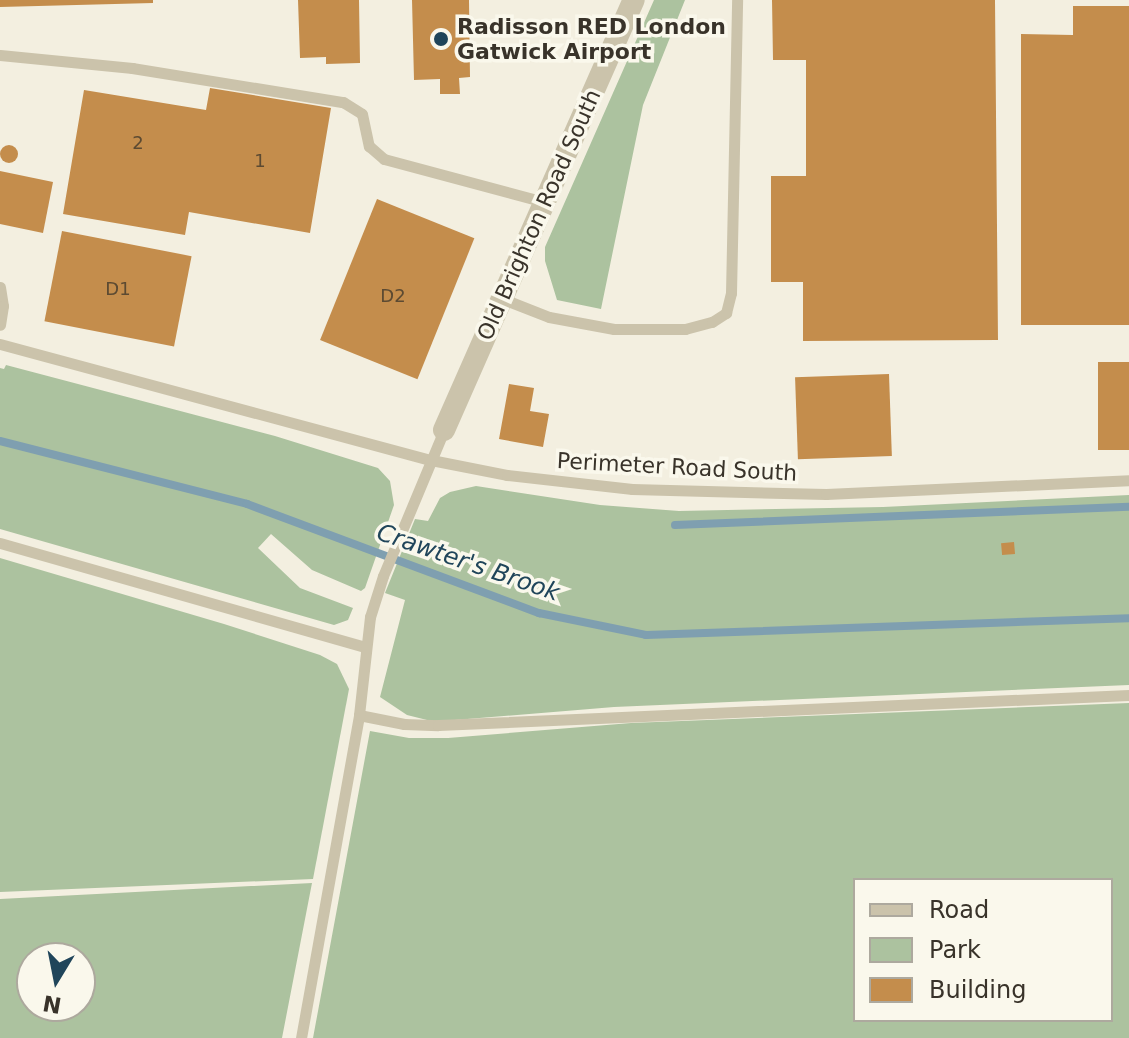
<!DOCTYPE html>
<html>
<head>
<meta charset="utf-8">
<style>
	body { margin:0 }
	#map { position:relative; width:1129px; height:1038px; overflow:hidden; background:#f3efe0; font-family:"DejaVu Sans",sans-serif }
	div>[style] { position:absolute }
	.green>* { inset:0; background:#acc29f }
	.stream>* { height:8px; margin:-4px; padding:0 4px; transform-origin:4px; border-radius:4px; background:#7f9fb0 }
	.building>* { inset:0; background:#c48d4c; transform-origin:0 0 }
	.round { border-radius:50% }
	.service>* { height:11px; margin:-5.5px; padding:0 5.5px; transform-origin:5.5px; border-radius:5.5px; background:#cbc3ab }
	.minor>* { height:22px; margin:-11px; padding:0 11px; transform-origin:11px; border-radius:11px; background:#cbc3ab }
	.dots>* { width:22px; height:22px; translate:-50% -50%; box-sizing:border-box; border:4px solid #faf8ec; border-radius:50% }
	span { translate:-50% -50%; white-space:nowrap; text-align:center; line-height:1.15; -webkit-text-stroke:7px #faf8ec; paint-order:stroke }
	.number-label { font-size:18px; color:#5c4a32 }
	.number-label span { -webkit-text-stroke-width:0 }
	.poi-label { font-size:22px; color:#39332a; font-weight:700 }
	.left { translate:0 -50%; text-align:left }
	.street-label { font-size:22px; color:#39332a }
	.water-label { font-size:24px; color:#20455a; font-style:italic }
	.legend { position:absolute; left:853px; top:878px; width:260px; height:144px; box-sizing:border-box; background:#faf8ec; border:2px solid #ada99e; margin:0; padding:10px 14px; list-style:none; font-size:24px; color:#39332a }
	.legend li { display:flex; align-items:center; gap:16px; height:40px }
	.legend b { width:40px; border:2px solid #ada99e }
	.north { position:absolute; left:16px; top:942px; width:80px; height:80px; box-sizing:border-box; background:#faf8ec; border:2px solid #ada99e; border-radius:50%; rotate:190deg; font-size:22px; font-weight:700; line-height:32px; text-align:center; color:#39332a }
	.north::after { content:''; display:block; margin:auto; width:28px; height:36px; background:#20455a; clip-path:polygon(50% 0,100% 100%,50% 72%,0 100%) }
</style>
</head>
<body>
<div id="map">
	<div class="green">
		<i style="clip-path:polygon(654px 0,685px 0,643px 105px,601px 309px,557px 300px,545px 261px,545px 247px)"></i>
		<i style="clip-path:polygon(6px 365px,275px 436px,378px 468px,390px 481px,394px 505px,365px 588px,361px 591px,312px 570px,271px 534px,258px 548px,300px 588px,353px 608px,348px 620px,334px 625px,0 529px,0 368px,4px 369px)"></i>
		<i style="clip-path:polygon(476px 486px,600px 505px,679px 511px,883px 507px,1129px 495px,1129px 685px,614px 707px,455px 720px,431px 721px,407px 715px,380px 697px,405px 600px,385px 593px,415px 519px,428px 521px,440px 498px,450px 492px)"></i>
		<i style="clip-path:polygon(0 558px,224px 624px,320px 655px,337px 664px,349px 689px,313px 879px,0 892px)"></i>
		<i style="clip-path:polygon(evenodd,1129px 703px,1129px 1038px,313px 1038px,370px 731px,409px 738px,448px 738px,631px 723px,1129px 703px,855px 880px,1111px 880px,1111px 1020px,855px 1020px,855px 880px)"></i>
		<i style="clip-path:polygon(evenodd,312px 883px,282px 1038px,0 1038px,0 899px,312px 883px,32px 958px,80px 958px,80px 1006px,32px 1006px,32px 958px)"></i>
	</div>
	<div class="stream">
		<i style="left:0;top:441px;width:255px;rotate:14.3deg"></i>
		<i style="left:247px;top:504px;width:312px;rotate:20.5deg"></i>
		<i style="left:539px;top:613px;width:109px;rotate:11.6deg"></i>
		<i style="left:646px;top:635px;width:483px;rotate:-2deg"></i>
		<i style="left:675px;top:525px;width:454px;rotate:-2.3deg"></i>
	</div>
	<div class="building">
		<i style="clip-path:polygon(0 0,153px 0,153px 3px,0 7px)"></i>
		<i style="clip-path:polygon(298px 0,359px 0,360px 63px,326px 64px,326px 57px,300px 58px)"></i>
		<i style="clip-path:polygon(412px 0,469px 0,470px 77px,459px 78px,460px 94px,440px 94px,440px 79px,414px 80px)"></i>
		<i style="clip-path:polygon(772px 0,995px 0,998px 340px,803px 341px,803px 282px,771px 282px,771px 176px,806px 176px,806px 60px,773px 60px)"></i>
		<i style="clip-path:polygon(1073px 6px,1129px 6px,1129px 325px,1021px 325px,1021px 34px,1073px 35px)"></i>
		<i style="clip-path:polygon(210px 88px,331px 108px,310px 233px,189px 212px,185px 235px,63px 214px,84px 90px,206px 110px)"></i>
		<i class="round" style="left:0;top:145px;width:18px;height:18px"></i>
		<i style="clip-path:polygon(0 171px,53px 182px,43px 233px,0 224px)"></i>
		<i style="left:377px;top:199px;width:105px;height:152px;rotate:22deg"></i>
		<i style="left:62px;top:231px;width:132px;height:92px;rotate:11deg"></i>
		<i style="left:1129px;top:362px;width:88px;height:31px;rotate:90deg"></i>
		<i style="left:889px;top:374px;width:82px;height:94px;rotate:88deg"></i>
		<i style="clip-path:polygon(509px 384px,534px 388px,530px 411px,549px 414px,543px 447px,499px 439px)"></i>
		<i style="left:1014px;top:542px;width:12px;height:13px;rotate:85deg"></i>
	</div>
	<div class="service">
		<i style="left:0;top:55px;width:133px;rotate:5.6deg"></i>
		<i style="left:132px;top:68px;width:214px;rotate:9.2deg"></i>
		<i style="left:343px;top:102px;width:22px;rotate:32deg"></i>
		<i style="left:362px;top:114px;width:33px;rotate:78deg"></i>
		<i style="left:369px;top:146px;width:20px;rotate:41deg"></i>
		<i style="left:384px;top:159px;width:166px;rotate:15deg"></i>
		<i style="left:0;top:287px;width:19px;rotate:81deg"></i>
		<i style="left:3px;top:306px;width:19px;rotate:99deg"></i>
		<i style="left:503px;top:299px;width:49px;rotate:21.4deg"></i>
		<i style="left:549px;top:317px;width:66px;rotate:10.5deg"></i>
		<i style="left:614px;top:329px;width:71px"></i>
		<i style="left:685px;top:329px;width:28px;rotate:-15deg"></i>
		<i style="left:712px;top:322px;width:17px;rotate:-33deg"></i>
		<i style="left:726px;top:313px;width:21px;rotate:-76deg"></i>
		<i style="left:731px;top:293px;width:293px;rotate:-88.8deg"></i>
		<i style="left:0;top:344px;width:446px;rotate:15.1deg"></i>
		<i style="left:431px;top:460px;width:77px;rotate:11.2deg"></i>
		<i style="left:507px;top:475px;width:126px;rotate:6.4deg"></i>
		<i style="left:632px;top:489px;width:194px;rotate:1.5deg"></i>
		<i style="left:826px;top:494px;width:303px;rotate:-2.6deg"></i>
		<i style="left:0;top:543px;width:380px;rotate:15.9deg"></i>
		<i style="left:359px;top:715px;width:46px;rotate:11.3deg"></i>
		<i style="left:404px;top:724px;width:34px;rotate:2deg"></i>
		<i style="left:438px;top:725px;width:692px;rotate:-2.49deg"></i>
		<i style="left:301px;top:1038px;width:328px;rotate:-79.8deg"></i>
		<i style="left:359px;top:715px;width:99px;rotate:-83.6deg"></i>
		<i style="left:370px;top:617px;width:43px;rotate:-72.4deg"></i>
		<i style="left:383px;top:576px;width:158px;rotate:-67.3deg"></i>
	</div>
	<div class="minor">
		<i style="left:444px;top:430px;width:470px;rotate:-66.2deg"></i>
	</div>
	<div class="dots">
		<i style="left:441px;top:39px;background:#20455a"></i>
	</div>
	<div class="number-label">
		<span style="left:138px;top:143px">2</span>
		<span style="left:260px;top:161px">1</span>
		<span style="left:118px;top:289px">D1</span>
		<span style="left:393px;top:296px">D2</span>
	</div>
	<div class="poi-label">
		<span class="left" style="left:457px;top:39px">Radisson RED London<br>Gatwick Airport</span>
	</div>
	<div class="street-label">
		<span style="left:539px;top:215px;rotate:-66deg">Old Brighton Road South</span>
		<span style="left:677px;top:467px;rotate:3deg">Perimeter Road South</span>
	</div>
	<div class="water-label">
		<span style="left:468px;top:563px;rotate:19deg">Crawter's Brook</span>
	</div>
	<ul class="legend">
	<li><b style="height:10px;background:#cbc3ab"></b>Road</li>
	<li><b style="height:22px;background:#acc29f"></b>Park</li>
	<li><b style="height:22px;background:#c48d4c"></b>Building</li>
	</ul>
	<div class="north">N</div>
</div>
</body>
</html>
